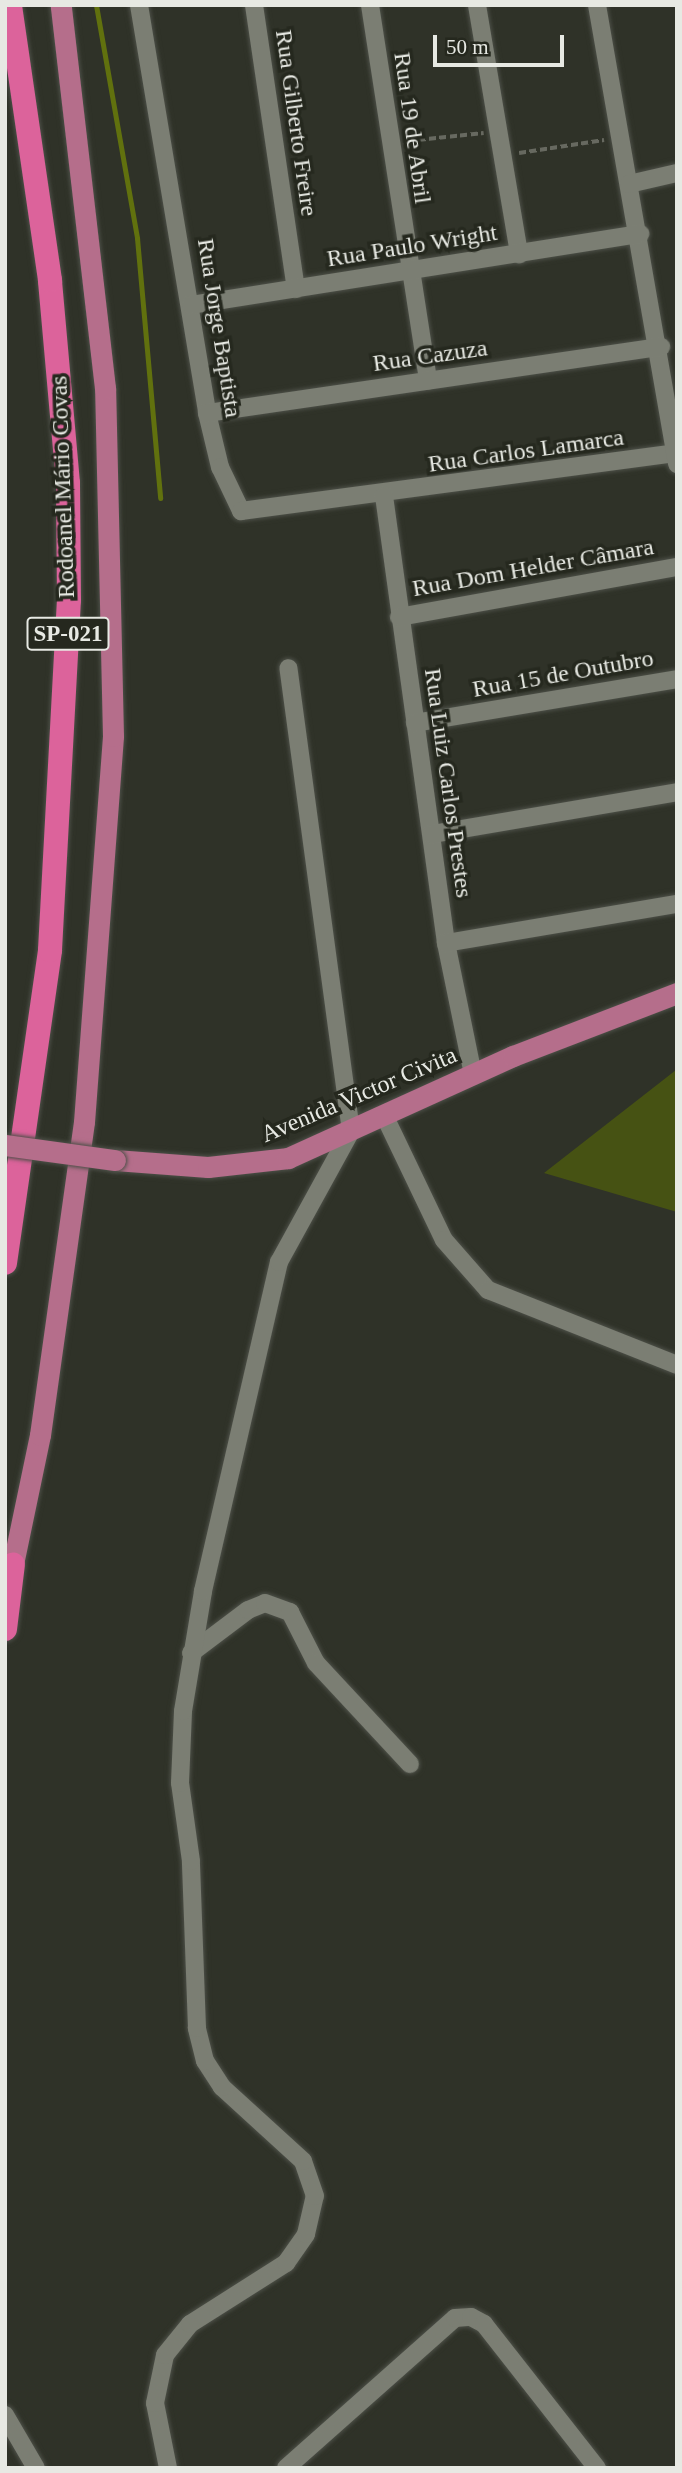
<!DOCTYPE html>
<html>
<head>
<meta charset="utf-8">
<style>
	body { margin:0 }
	#map { position:relative; width:682px; height:2473px; overflow:hidden; background:#2f3228; font-family:Georgia,serif }
	div>[style] { position:absolute }
	.green>* { inset:0; background:#465213 }
	.stream>* { height:5px; margin:-2.5px; padding:0 2.5px; transform-origin:2.5px; border-radius:2.5px; background:#61710e }
	.path>* { height:3.5px; margin-top:-1.75px; transform-origin:0; background:repeating-linear-gradient(90deg,#676960 0 7px,transparent 0 10.5px) }
	.roads { filter:drop-shadow(0 0 2px #4d5048) drop-shadow(0 0 2px #4d5048) }
	.minor>* { height:18px; margin:-9px; padding:0 9px; transform-origin:9px; border-radius:9px; background:#7b7e73 }
	.major>* { height:21px; margin:-10.5px; padding:0 10.5px; transform-origin:10.5px; border-radius:10.5px; background:#b56e8b }
	.highway>* { height:24px; margin:-12px; padding:0 12px; transform-origin:12px; border-radius:12px; background:#dc639b }
	.bridges { filter:drop-shadow(0 0 2px #4d5048) drop-shadow(0 0 2px #4d5048) }
	.major-bridge>* { height:21px; margin:-10.5px; padding:0 10.5px; transform-origin:10.5px; border-radius:10.5px; background:#b56e8b }
	span { translate:-50% -50%; white-space:nowrap; text-align:center; line-height:1.15; -webkit-text-stroke:7px #25281e; paint-order:stroke }
	.shield-label span { padding:2px 5px; background:#25281e; border:2px solid; border-radius:5px; -webkit-text-stroke-width:0 }
	.shield-label { font-size:23px; color:#e7e9e3; font-weight:700 }
	.street-label { font-size:24px; color:#e7e9e3 }
	.frame { position:absolute; inset:0; border:7px solid #e7e9e3; pointer-events:none }
	.scale { position:absolute; left:433px; top:35px; width:131px; height:32px; box-sizing:border-box; border:4px solid #e7e9e3; border-top:0; padding-left:9px; font-size:21px; line-height:24px; white-space:nowrap; color:#e7e9e3; -webkit-text-stroke:5px #25281e; paint-order:stroke }
</style>
</head>
<body>
<div id="map">
	<div class="green">
		<i style="clip-path:polygon(677px 1069px,677px 1212px,544px 1173px,676px 1070px)"></i>
	</div>
	<div class="stream">
		<i style="left:96px;top:5px;width:237px;rotate:80deg"></i>
		<i style="left:137px;top:238px;width:261px;rotate:84.9deg"></i>
	</div>
	<div class="path">
		<i style="left:408px;top:141px;width:76px;rotate:-6deg"></i>
		<i style="left:519px;top:153px;width:86px;rotate:-8.7deg"></i>
	</div>
	<div class="roads">
		<div class="minor">
			<i style="left:139px;top:5px;width:414px;rotate:80.5deg"></i>
			<i style="left:207px;top:413px;width:56px;rotate:76.5deg"></i>
			<i style="left:220px;top:467px;width:49px;rotate:64.5deg"></i>
			<i style="left:241px;top:511px;width:438px;rotate:-7.6deg"></i>
			<i style="left:254px;top:5px;width:287px;rotate:81.6deg"></i>
			<i style="left:370px;top:5px;width:380px;rotate:81.2deg"></i>
			<i style="left:477px;top:5px;width:253px;rotate:80.4deg"></i>
			<i style="left:597px;top:5px;width:466px;rotate:80.1deg"></i>
			<i style="left:629px;top:184px;width:49px;rotate:-12.9deg"></i>
			<i style="left:191px;top:305px;width:455px;rotate:-9deg"></i>
			<i style="left:207px;top:413px;width:459px;rotate:-8.3deg"></i>
			<i style="left:384px;top:496px;width:451px;rotate:82.1deg"></i>
			<i style="left:446px;top:943px;width:135px;rotate:78.4deg"></i>
			<i style="left:399px;top:617px;width:282px;rotate:-10.2deg"></i>
			<i style="left:415px;top:723px;width:266px;rotate:-9.5deg"></i>
			<i style="left:432px;top:834px;width:249px;rotate:-9.7deg"></i>
			<i style="left:446px;top:943px;width:234px;rotate:-9.6deg"></i>
			<i style="left:385px;top:1117px;width:136px;rotate:64.4deg"></i>
			<i style="left:444px;top:1240px;width:67px;rotate:48.7deg"></i>
			<i style="left:488px;top:1290px;width:203px;rotate:21.6deg"></i>
			<i style="left:191px;top:1653px;width:71px;rotate:-37deg"></i>
			<i style="left:248px;top:1610px;width:18px;rotate:-22deg"></i>
			<i style="left:265px;top:1603px;width:27px;rotate:20deg"></i>
			<i style="left:290px;top:1612px;width:57px;rotate:63deg"></i>
			<i style="left:316px;top:1663px;width:138px;rotate:47.1deg"></i>
			<i style="left:5px;top:2415px;width:61px;rotate:59.7deg"></i>
			<i style="left:168px;top:2468px;width:66px;rotate:-101.3deg"></i>
			<i style="left:155px;top:2403px;width:49px;rotate:-78.2deg"></i>
			<i style="left:165px;top:2355px;width:40px;rotate:-51deg"></i>
			<i style="left:190px;top:2324px;width:114px;rotate:-32.4deg"></i>
			<i style="left:286px;top:2263px;width:35px;rotate:-55deg"></i>
			<i style="left:306px;top:2234px;width:39px;rotate:-77deg"></i>
			<i style="left:315px;top:2196px;width:37px;rotate:-109deg"></i>
			<i style="left:303px;top:2161px;width:110px;rotate:-137.6deg"></i>
			<i style="left:222px;top:2087px;width:31px;rotate:-123deg"></i>
			<i style="left:205px;top:2061px;width:34px;rotate:-104deg"></i>
			<i style="left:197px;top:2028px;width:167px;rotate:-92.1deg"></i>
			<i style="left:191px;top:1861px;width:79px;rotate:-98deg"></i>
			<i style="left:180px;top:1783px;width:72px;rotate:-87.6deg"></i>
			<i style="left:183px;top:1711px;width:122px;rotate:-80.5deg"></i>
			<i style="left:203px;top:1591px;width:338px;rotate:-77deg"></i>
			<i style="left:279px;top:1262px;width:149px;rotate:-61.2deg"></i>
			<i style="left:351px;top:1131px;width:467px;rotate:-97.7deg"></i>
			<i style="left:286px;top:2468px;width:226px;rotate:-41.6deg"></i>
			<i style="left:455px;top:2318px;width:16px;rotate:-4deg"></i>
			<i style="left:471px;top:2317px;width:15px;rotate:28deg"></i>
			<i style="left:484px;top:2324px;width:183px;rotate:51.9deg"></i>
		</div>
		<div class="major">
			<i style="left:115px;top:1160px;width:93px;rotate:4.3deg"></i>
			<i style="left:208px;top:1167px;width:81px;rotate:-6.4deg"></i>
			<i style="left:288px;top:1158px;width:247px;rotate:-24.4deg"></i>
			<i style="left:513px;top:1056px;width:176px;rotate:-21deg"></i>
			<i style="left:13px;top:1564px;width:132px;rotate:-78.2deg"></i>
			<i style="left:40px;top:1435px;width:316px;rotate:-82deg"></i>
			<i style="left:84px;top:1122px;width:387px;rotate:-85.7deg"></i>
			<i style="left:113px;top:736px;width:348px;rotate:-91.3deg"></i>
			<i style="left:105px;top:388px;width:386px;rotate:-96.6deg"></i>
		</div>
		<div class="highway">
			<i style="left:5px;top:1263px;width:316px;rotate:-81.8deg"></i>
			<i style="left:50px;top:950px;width:351px;rotate:-86.9deg"></i>
			<i style="left:69px;top:600px;width:117px;rotate:-90.5deg"></i>
			<i style="left:68px;top:483px;width:204px;rotate:-95.1deg"></i>
			<i style="left:50px;top:280px;width:278px;rotate:-98.3deg"></i>
			<i style="left:5px;top:1629px;width:65px;rotate:-83deg"></i>
		</div>
	</div>
	<div class="bridges">
		<div class="major-bridge">
			<i style="left:5px;top:1145px;width:111px;rotate:7.8deg"></i>
		</div>
	</div>
	<div class="shield-label">
		<span style="left:68px;top:634px">SP-021</span>
	</div>
	<div class="street-label">
		<span style="left:296px;top:123px;rotate:82deg">Rua Gilberto Freire</span>
		<span style="left:412px;top:128px;rotate:82deg">Rua 19 de Abril</span>
		<span style="left:412px;top:246px;rotate:-9deg">Rua Paulo Wright</span>
		<span style="left:219px;top:328px;rotate:81deg">Rua Jorge Baptista</span>
		<span style="left:430px;top:356px;rotate:-8deg">Rua Cazuza</span>
		<span style="left:526px;top:451px;rotate:-8deg">Rua Carlos Lamarca</span>
		<span style="left:63px;top:487px;rotate:-92deg">Rodoanel Mário Covas</span>
		<span style="left:533px;top:568px;rotate:-10deg">Rua Dom Helder Câmara</span>
		<span style="left:563px;top:674px;rotate:-10deg">Rua 15 de Outubro</span>
		<span style="left:448px;top:783px;rotate:82deg">Rua Luiz Carlos Prestes</span>
		<span style="left:359px;top:1095px;rotate:-23deg">Avenida Victor Civita</span>
	</div>
	<div class="frame"></div>
	<div class="scale">50 m</div>
</div>
</body>
</html>
